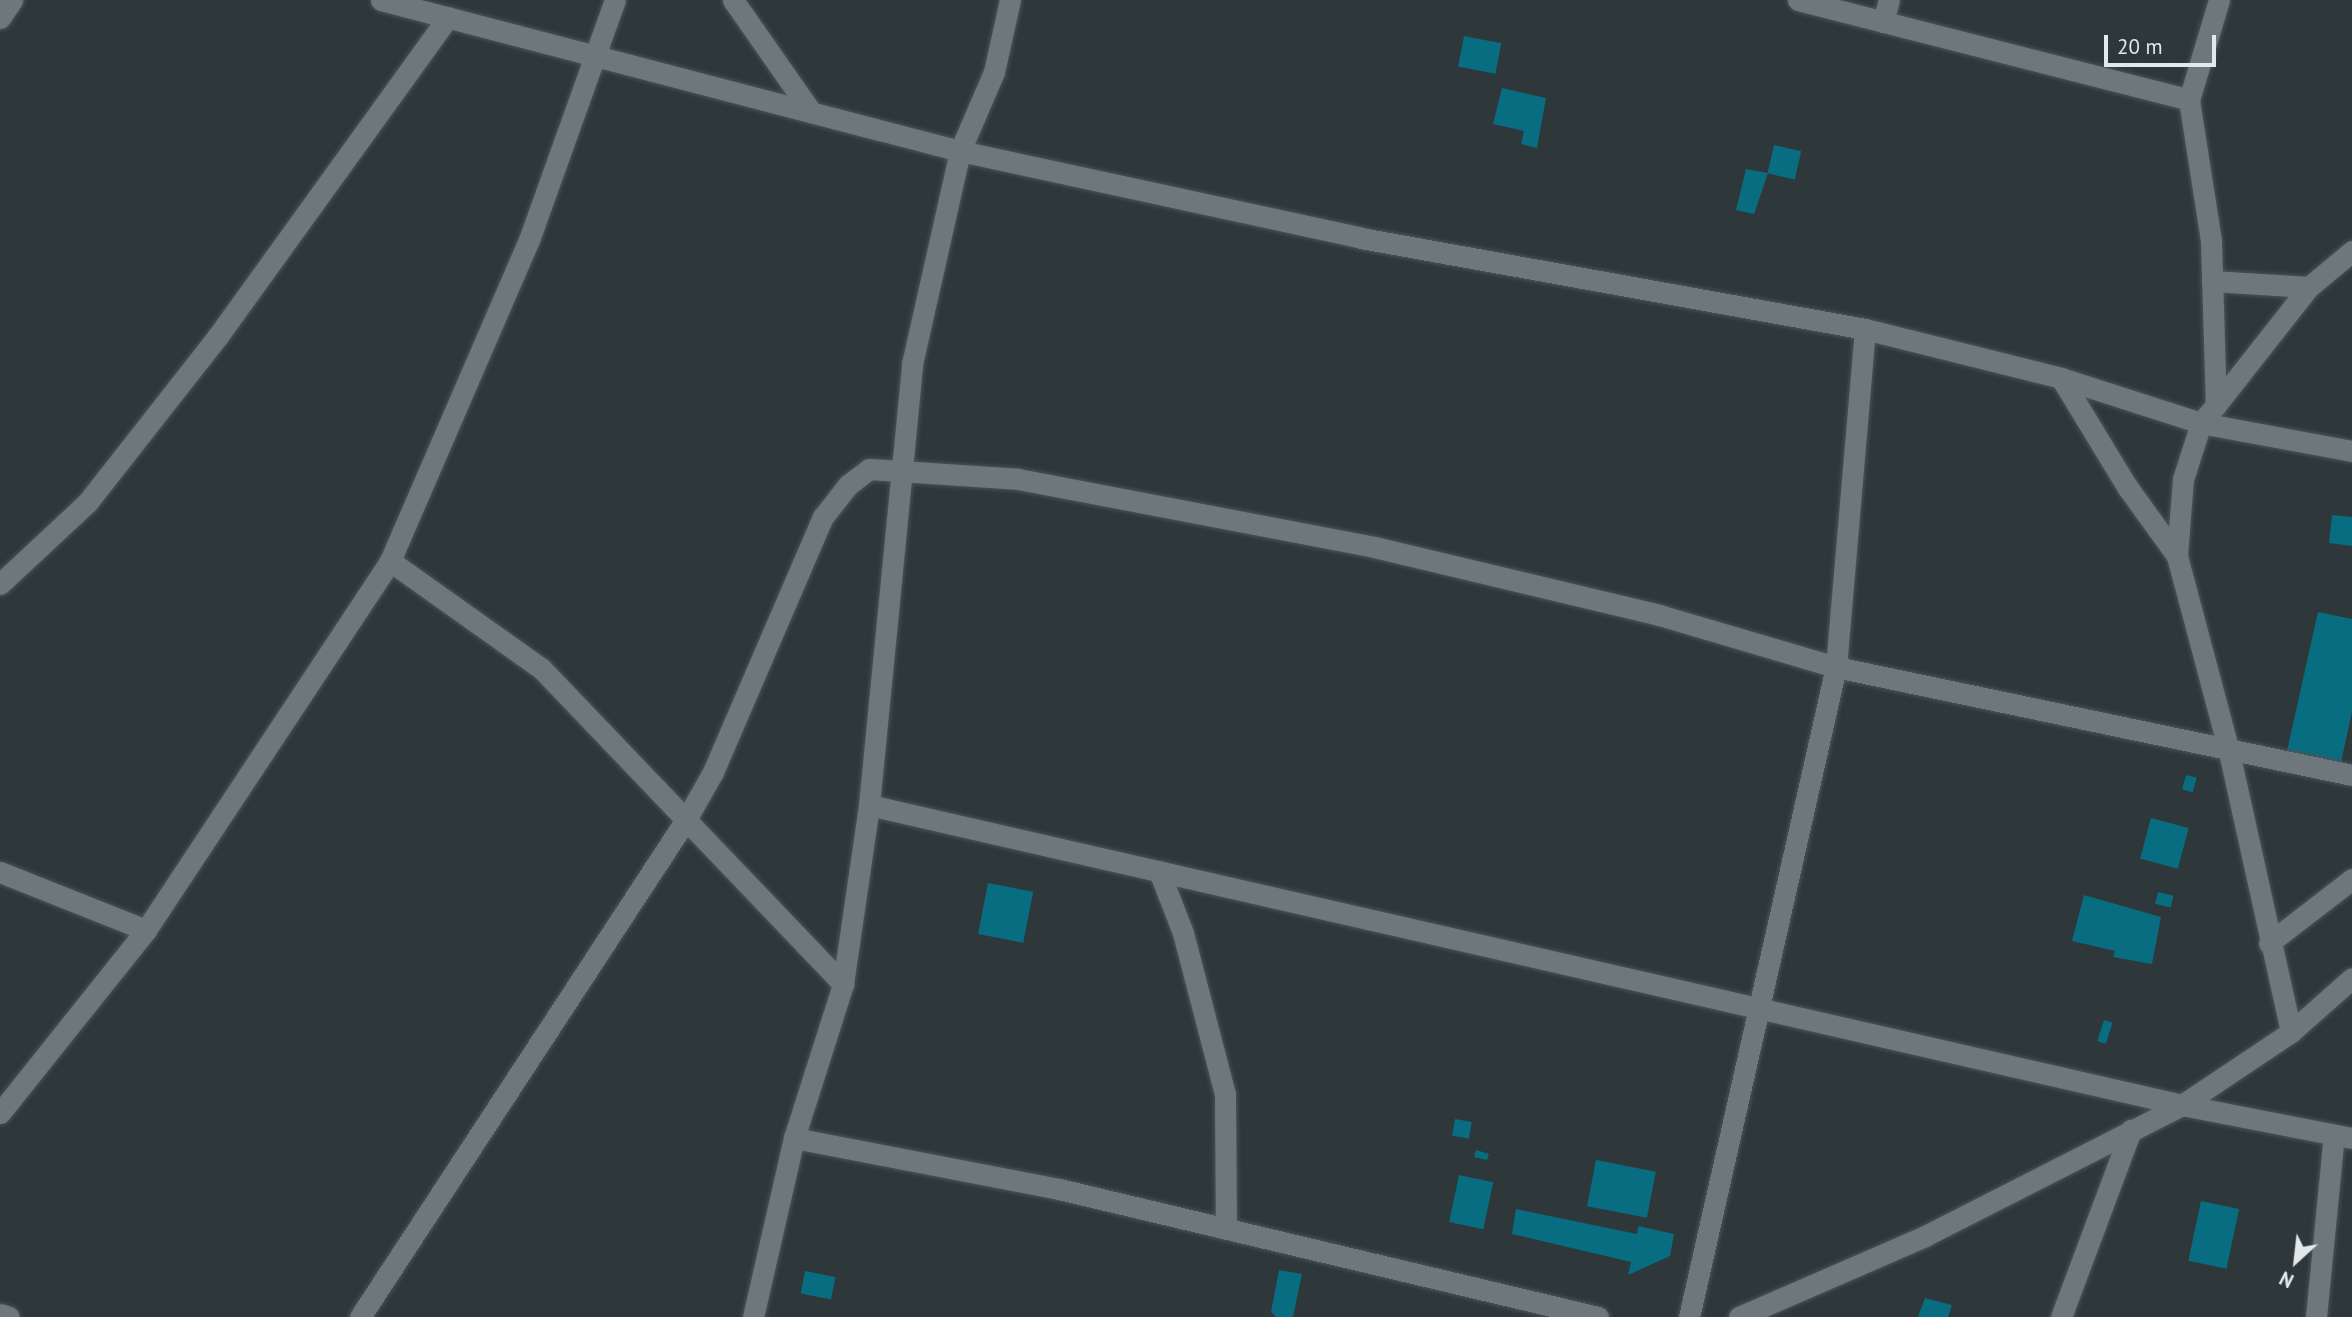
<!DOCTYPE html>
<html>
<head>
<meta charset="utf-8">
<style>
	body { margin:0 }
	#map { position:relative; width:2352px; height:1317px; overflow:hidden; background:#2e373a; font-family:"PT Sans",sans-serif }
	div>[style] { position:absolute }
	.building>* { inset:0; background:#096d81; transform-origin:0 0 }
	.roads { filter:drop-shadow(0 0 2px #4b5356) drop-shadow(0 0 2px #4b5356) }
	.street>* { height:21px; margin:-10.5px; padding:0 10.5px; transform-origin:10.5px; border-radius:10.5px; background:#6e787c }
	.secondary>* { height:21px; margin:-10.5px; padding:0 10.5px; transform-origin:10.5px; border-radius:10.5px; background:#6e787c }
	span { translate:-50% -50%; white-space:nowrap; text-align:center; line-height:1.15; -webkit-text-stroke:5px #2e373a; paint-order:stroke }
	.north { position:absolute; left:2261px; top:1226px; width:70px; height:70px; -webkit-text-stroke:5px #2e373a; paint-order:stroke; rotate:207deg; font-size:19px; font-weight:700; line-height:28px; text-align:center; color:#e3e9eb }
	.north::after { content:''; display:block; margin:auto; width:24px; height:32px; background:#e3e9eb; clip-path:polygon(50% 0,100% 100%,50% 72%,0 100%) }
	.scale { position:absolute; left:2104px; top:35px; width:112px; height:32px; box-sizing:border-box; border:4px solid #e3e9eb; border-top:0; padding-left:9px; font-size:21px; line-height:24px; white-space:nowrap; color:#e3e9eb; -webkit-text-stroke:5px #2e373a; paint-order:stroke }
</style>
</head>
<body>
<div id="map">
	<div class="building">
		<i style="left:1464px;top:36px;width:38px;height:31px;rotate:11deg"></i>
		<i style="clip-path:polygon(1502px 88px,1546px 98px,1537px 148px,1521px 144px,1524px 131px,1493px 124px)"></i>
		<i style="left:1774px;top:145px;width:28px;height:29px;rotate:13deg"></i>
		<i style="clip-path:polygon(1746px 169px,1768px 173px,1754px 214px,1736px 210px)"></i>
		<i style="clip-path:polygon(2332px 515px,2352px 517px,2352px 546px,2329px 543px)"></i>
		<i style="clip-path:polygon(2318px 612px,2352px 619px,2352px 712px,2341px 762px,2287px 751px)"></i>
		<i style="left:2186px;top:775px;width:11px;height:15px;rotate:15deg"></i>
		<i style="left:2151px;top:818px;width:39px;height:42px;rotate:15deg"></i>
		<i style="left:988px;top:883px;width:46px;height:52px;rotate:11deg"></i>
		<i style="left:2158px;top:892px;width:16px;height:12px;rotate:14deg"></i>
		<i style="clip-path:polygon(2084px 895px,2161px 917px,2152px 964px,2113px 957px,2115px 951px,2072px 941px)"></i>
		<i style="left:2104px;top:1020px;width:9px;height:22px;rotate:18deg"></i>
		<i style="left:1455px;top:1119px;width:17px;height:17px;rotate:10deg"></i>
		<i style="clip-path:polygon(1476px 1150px,1489px 1154px,1487px 1160px,1474px 1157px)"></i>
		<i style="left:1596px;top:1160px;width:61px;height:47px;rotate:11deg"></i>
		<i style="left:1459px;top:1175px;width:35px;height:48px;rotate:12deg"></i>
		<i style="left:2201px;top:1201px;width:39px;height:61px;rotate:12deg"></i>
		<i style="clip-path:polygon(1516px 1209px,1637px 1234px,1638px 1226px,1674px 1234px,1670px 1256px,1628px 1275px,1631px 1262px,1512px 1234px)"></i>
		<i style="clip-path:polygon(1279px 1270px,1302px 1274px,1293px 1317px,1276px 1317px,1271px 1312px)"></i>
		<i style="left:805px;top:1271px;width:31px;height:23px;rotate:11deg"></i>
		<i style="clip-path:polygon(1925px 1298px,1952px 1305px,1948px 1317px,1918px 1317px)"></i>
	</div>
	<div class="roads">
		<div class="street">
			<i style="left:381px;top:0;width:598px;rotate:14.62deg"></i>
			<i style="left:960px;top:151px;width:410px;rotate:12.2deg"></i>
			<i style="left:1361px;top:238px;width:512px;rotate:10.23deg"></i>
			<i style="left:1865px;top:329px;width:202px;rotate:14deg"></i>
			<i style="left:2061px;top:378px;width:147px;rotate:17.8deg"></i>
			<i style="left:2201px;top:423px;width:154px;rotate:10.5deg"></i>
			<i style="left:733px;top:0;width:136px;rotate:55.1deg"></i>
			<i style="left:1798px;top:0;width:404px;rotate:14.3deg"></i>
			<i style="left:2219px;top:0;width:104px;rotate:106.7deg"></i>
			<i style="left:2189px;top:100px;width:143px;rotate:81.1deg"></i>
			<i style="left:2211px;top:241px;width:164px;rotate:88.3deg"></i>
			<i style="left:2216px;top:405px;width:23px;rotate:130deg"></i>
			<i style="left:2201px;top:423px;width:59px;rotate:107.8deg"></i>
			<i style="left:2183px;top:479px;width:77px;rotate:94.5deg"></i>
			<i style="left:2177px;top:556px;width:203px;rotate:75.1deg"></i>
			<i style="left:2229px;top:752px;width:287px;rotate:77.5deg"></i>
			<i style="left:0;top:18px;width:22px;rotate:-56deg"></i>
			<i style="left:1883px;top:22px;width:23px;rotate:-75deg"></i>
			<i style="left:2212px;top:281px;width:97px;rotate:3.5deg"></i>
			<i style="left:2061px;top:378px;width:129px;rotate:58.7deg"></i>
			<i style="left:2128px;top:488px;width:84px;rotate:54.2deg"></i>
			<i style="left:2216px;top:405px;width:150px;rotate:-51.8deg"></i>
			<i style="left:2309px;top:287px;width:56px;rotate:-39.9deg"></i>
			<i style="left:390px;top:561px;width:186px;rotate:35.4deg"></i>
			<i style="left:542px;top:669px;width:436px;rotate:46.3deg"></i>
			<i style="left:0;top:584px;width:119px;rotate:-43deg"></i>
			<i style="left:87px;top:503px;width:212px;rotate:-51.9deg"></i>
			<i style="left:218px;top:336px;width:393px;rotate:-54.2deg"></i>
			<i style="left:869px;top:805px;width:1347px;rotate:12.87deg"></i>
			<i style="left:2182px;top:1105px;width:173px;rotate:11deg"></i>
			<i style="left:1159px;top:871px;width:66px;rotate:68.8deg"></i>
			<i style="left:1183px;top:933px;width:166px;rotate:75.4deg"></i>
			<i style="left:1225px;top:1094px;width:135px;rotate:89.6deg"></i>
			<i style="left:0;top:872px;width:157px;rotate:21.7deg"></i>
			<i style="left:2269px;top:943px;width:105px;rotate:-37.6deg"></i>
			<i style="left:0;top:1113px;width:234px;rotate:-51.4deg"></i>
			<i style="left:146px;top:930px;width:442px;rotate:-56.5deg"></i>
			<i style="left:390px;top:561px;width:350px;rotate:-66.6deg"></i>
			<i style="left:529px;top:240px;width:255px;rotate:-70.3deg"></i>
			<i style="left:794px;top:1138px;width:270px;rotate:10.9deg"></i>
			<i style="left:1059px;top:1189px;width:554px;rotate:13.36deg"></i>
			<i style="left:0;top:1314px;width:9px;rotate:18deg"></i>
			<i style="left:360px;top:1317px;width:597px;rotate:-56.76deg"></i>
			<i style="left:687px;top:818px;width:53px;rotate:-60.5deg"></i>
			<i style="left:713px;top:772px;width:278px;rotate:-66.7deg"></i>
			<i style="left:823px;top:517px;width:41px;rotate:-52deg"></i>
			<i style="left:848px;top:485px;width:26px;rotate:-37deg"></i>
			<i style="left:869px;top:469px;width:149px;rotate:3.8deg"></i>
			<i style="left:1018px;top:479px;width:362px;rotate:10.8deg"></i>
			<i style="left:1374px;top:547px;width:293px;rotate:13.4deg"></i>
			<i style="left:1659px;top:615px;width:184px;rotate:16.4deg"></i>
			<i style="left:1836px;top:667px;width:527px;rotate:11.82deg"></i>
			<i style="left:753px;top:1317px;width:184px;rotate:-77.1deg"></i>
			<i style="left:794px;top:1138px;width:162px;rotate:-72.3deg"></i>
			<i style="left:843px;top:984px;width:181px;rotate:-81.7deg"></i>
			<i style="left:869px;top:805px;width:443px;rotate:-84.4deg"></i>
			<i style="left:912px;top:364px;width:218px;rotate:-77.3deg"></i>
			<i style="left:960px;top:151px;width:86px;rotate:-66.7deg"></i>
			<i style="left:994px;top:72px;width:74px;rotate:-77.5deg"></i>
			<i style="left:1689px;top:1317px;width:666px;rotate:-77.26deg"></i>
			<i style="left:1836px;top:667px;width:339px;rotate:-85.1deg"></i>
			<i style="left:2061px;top:1317px;width:200px;rotate:-69.5deg"></i>
			<i style="left:2316px;top:1317px;width:183px;rotate:-84.4deg"></i>
		</div>
		<div class="secondary">
			<i style="left:1739px;top:1317px;width:203px;rotate:-23.5deg"></i>
			<i style="left:1925px;top:1236px;width:288px;rotate:-27deg"></i>
			<i style="left:2182px;top:1105px;width:131px;rotate:-33.8deg"></i>
			<i style="left:2291px;top:1032px;width:81px;rotate:-41.5deg"></i>
		</div>
	</div>
	<div class="north">N</div>
	<div class="scale">20 m</div>
</div>
</body>
</html>
